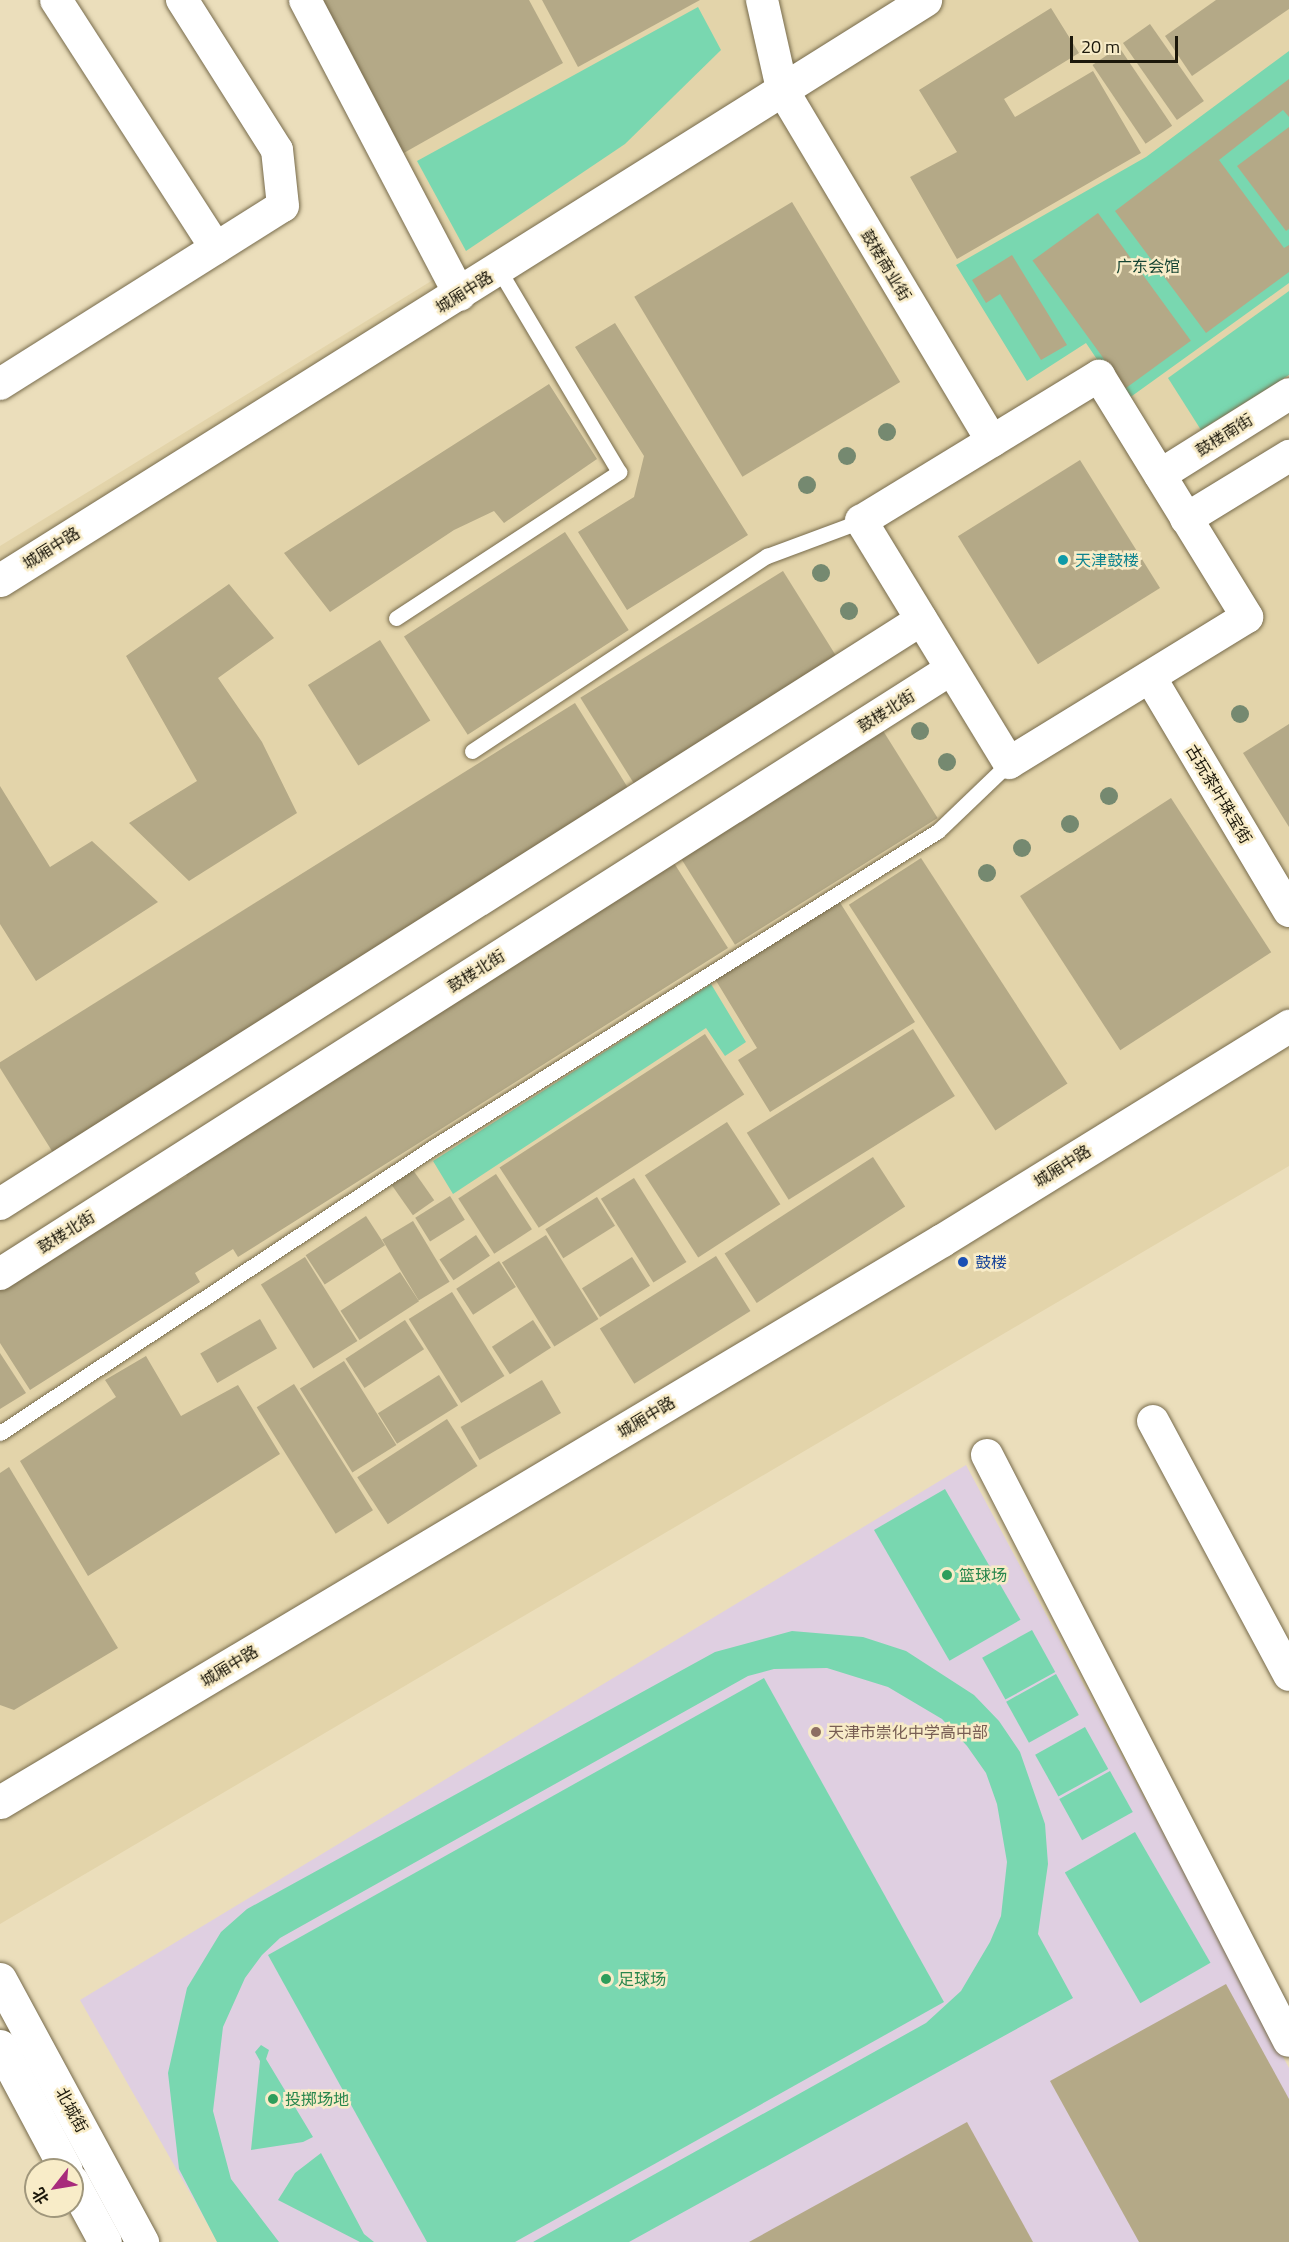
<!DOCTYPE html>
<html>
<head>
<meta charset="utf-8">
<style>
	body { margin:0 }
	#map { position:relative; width:1289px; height:2242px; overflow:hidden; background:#ebdebb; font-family:"Titillium Web","Noto Sans SC",sans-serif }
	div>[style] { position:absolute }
	.built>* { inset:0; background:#e3d4aa }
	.education>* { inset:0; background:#dfcfe1 }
	.green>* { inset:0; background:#79d7b0; transform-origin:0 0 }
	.building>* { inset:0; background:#b4a987; transform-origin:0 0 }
	.roads { filter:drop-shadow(0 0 2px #776b4c) drop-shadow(0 0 2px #776b4c) }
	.lane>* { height:15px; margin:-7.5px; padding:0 7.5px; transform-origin:7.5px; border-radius:7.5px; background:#fff }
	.street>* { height:32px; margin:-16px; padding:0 16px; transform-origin:16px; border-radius:16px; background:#fff }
	.secondary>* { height:33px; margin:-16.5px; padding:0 16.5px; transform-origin:16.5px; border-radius:16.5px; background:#fff }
	.trees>* { width:18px; height:18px; margin:-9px; border-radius:50%; background:#758970 }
	.dots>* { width:16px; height:16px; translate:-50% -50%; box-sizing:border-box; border:3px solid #f8ecc8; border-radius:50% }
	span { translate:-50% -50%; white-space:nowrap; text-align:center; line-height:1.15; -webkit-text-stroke:5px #f8ecc8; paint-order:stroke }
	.street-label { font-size:16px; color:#1c180b }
	.park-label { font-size:16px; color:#154433 }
	.culture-label { font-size:16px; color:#0d838f }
	.left { translate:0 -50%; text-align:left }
	.transit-label { font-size:16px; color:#164399 }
	.leisure-label { font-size:16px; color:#27864d }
	.education-label { font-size:16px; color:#785e54 }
	.north { position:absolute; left:24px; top:2158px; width:60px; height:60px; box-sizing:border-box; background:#f8ecc8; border:2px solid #a0977c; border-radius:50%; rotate:239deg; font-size:16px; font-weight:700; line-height:24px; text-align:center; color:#1c180b }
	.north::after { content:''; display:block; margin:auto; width:21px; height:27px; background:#a82b7c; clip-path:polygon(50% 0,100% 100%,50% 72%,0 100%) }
	.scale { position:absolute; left:1070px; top:36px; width:108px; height:27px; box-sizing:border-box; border:3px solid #1c180b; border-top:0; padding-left:8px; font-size:18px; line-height:21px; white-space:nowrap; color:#1c180b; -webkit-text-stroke:4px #f8ecc8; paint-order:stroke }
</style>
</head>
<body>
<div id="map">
	<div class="built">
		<i style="clip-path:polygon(311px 0,1289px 0,1289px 1166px,0 1924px,0 546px,454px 267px)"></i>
	</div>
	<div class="education">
		<i style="clip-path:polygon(966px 1465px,1289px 2068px,1289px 2242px,218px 2242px,80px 2000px)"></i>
	</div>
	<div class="green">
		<i style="clip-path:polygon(698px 7px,721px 50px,625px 144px,466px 251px,417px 161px)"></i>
		<i style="clip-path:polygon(1289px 51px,1289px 283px,1125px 401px,1086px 343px,1027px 381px,956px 265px,1146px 157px)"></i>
		<i style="clip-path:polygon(1289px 291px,1289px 375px,1201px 430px,1168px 378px)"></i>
		<i style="clip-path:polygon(711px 984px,746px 1042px,725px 1056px,706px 1028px,453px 1194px,433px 1161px)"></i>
		<i style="left:945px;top:1489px;width:151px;height:82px;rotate:60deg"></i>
		<i style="left:1032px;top:1630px;width:48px;height:57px;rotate:61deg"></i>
		<i style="clip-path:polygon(792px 1631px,863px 1637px,906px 1651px,974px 1695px,999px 1721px,1020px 1752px,1045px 1824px,1048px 1864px,1038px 1934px,1073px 1998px,629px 2242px,533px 2242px,926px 2023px,961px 1991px,990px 1942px,1001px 1916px,1007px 1862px,997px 1804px,986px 1773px,967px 1746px,942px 1719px,888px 1687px,827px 1668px,774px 1669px,748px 1676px,280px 1938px,262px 1955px,245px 1978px,223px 2027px,213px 2111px,231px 2179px,279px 2242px,217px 2242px,179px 2169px,168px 2073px,187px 1988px,221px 1932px,247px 1909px,715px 1652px)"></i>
		<i style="left:1056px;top:1674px;width:47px;height:57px;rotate:61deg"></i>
		<i style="clip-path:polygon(764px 1678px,944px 2002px,515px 2242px,427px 2242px,268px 1955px)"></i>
		<i style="left:1085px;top:1727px;width:48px;height:57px;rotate:61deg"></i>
		<i style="left:1110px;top:1771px;width:47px;height:58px;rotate:61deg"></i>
		<i style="left:1135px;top:1832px;width:151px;height:81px;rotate:60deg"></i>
		<i style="clip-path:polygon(261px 2045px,269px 2050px,266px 2059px,313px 2137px,303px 2142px,251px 2150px,260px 2061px,255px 2052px)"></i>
		<i style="clip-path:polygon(321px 2153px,364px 2234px,374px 2242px,360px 2242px,278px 2200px,295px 2173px)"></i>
	</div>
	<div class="building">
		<i style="clip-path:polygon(321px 0,529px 0,563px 63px,402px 154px)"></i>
		<i style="clip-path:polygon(542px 0,700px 0,578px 67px)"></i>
		<i style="clip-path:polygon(1216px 0,1289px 0,1289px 9px,1192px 76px,1165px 36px)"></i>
		<i style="clip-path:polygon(1051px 8px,1079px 53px,1004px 99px,1015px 117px,1093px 71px,1141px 153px,957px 259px,910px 177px,957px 152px,919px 90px)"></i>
		<i style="left:1150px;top:24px;width:94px;height:33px;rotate:55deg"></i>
		<i style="left:1119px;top:47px;width:95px;height:32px;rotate:56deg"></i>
		<i style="clip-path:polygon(1289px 79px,1289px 117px,1283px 110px,1219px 160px,1284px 248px,1289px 245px,1289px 272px,1206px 333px,1115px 211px)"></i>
		<i style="clip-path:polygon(1289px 127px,1289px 229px,1286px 231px,1237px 166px)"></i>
		<i style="left:792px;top:202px;width:210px;height:184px;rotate:59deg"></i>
		<i style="left:1098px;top:213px;width:158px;height:81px;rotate:54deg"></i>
		<i style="clip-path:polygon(1012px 255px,1067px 345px,1041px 360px,1000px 294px,986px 303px,972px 280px)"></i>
		<i style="clip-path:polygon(615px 323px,748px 535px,627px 610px,578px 532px,634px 497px,644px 456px,575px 347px)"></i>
		<i style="clip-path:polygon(549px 384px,597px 459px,504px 523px,494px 511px,454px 530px,330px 612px,284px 553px)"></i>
		<i style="left:1080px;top:460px;width:151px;height:144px;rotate:58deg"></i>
		<i style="left:565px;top:532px;width:117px;height:192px;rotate:57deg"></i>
		<i style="left:783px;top:571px;width:105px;height:239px;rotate:58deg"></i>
		<i style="clip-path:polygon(229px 584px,274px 638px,218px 678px,262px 742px,297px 813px,189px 881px,129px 823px,197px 781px,126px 656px)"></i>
		<i style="left:380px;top:640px;width:95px;height:85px;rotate:58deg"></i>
		<i style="left:575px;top:703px;width:104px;height:681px;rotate:58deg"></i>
		<i style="clip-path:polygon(1289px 724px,1289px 827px,1243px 753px)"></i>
		<i style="left:882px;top:729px;width:105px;height:239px;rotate:58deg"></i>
		<i style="clip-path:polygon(0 786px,50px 867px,92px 841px,158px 902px,36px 981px,0 924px)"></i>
		<i style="left:1171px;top:798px;width:184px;height:180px;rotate:57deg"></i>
		<i style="left:921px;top:858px;width:269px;height:86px;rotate:57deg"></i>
		<i style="clip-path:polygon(674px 863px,728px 948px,238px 1257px,233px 1249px,195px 1273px,200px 1282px,30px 1390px,0 1343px,0 1288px,187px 1176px,184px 1172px)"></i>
		<i style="clip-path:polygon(839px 901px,915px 1022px,770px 1112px,738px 1060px,757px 1048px,715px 979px)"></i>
		<i style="left:913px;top:1029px;width:79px;height:196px;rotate:58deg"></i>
		<i style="left:705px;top:1034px;width:72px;height:245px;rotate:57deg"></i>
		<i style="left:727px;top:1122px;width:98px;height:98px;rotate:57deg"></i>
		<i style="left:873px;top:1157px;width:59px;height:177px;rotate:57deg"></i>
		<i style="left:413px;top:1170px;width:37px;height:26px;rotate:55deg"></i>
		<i style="left:496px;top:1174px;width:66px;height:45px;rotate:57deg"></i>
		<i style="left:634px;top:1178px;width:99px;height:39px;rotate:58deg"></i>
		<i style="left:450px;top:1196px;width:28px;height:41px;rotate:58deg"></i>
		<i style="left:597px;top:1197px;width:34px;height:61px;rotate:58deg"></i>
		<i style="left:366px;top:1216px;width:35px;height:72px;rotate:57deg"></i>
		<i style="left:413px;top:1221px;width:71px;height:36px;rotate:59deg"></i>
		<i style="left:476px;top:1235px;width:25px;height:44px;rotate:56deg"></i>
		<i style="left:546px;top:1235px;width:99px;height:52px;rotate:58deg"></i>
		<i style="left:716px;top:1256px;width:65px;height:137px;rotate:58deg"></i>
		<i style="left:305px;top:1257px;width:99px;height:52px;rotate:58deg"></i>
		<i style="left:632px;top:1257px;width:34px;height:59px;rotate:58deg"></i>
		<i style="left:499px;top:1261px;width:31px;height:51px;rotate:57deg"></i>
		<i style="left:400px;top:1272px;width:35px;height:71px;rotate:57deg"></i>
		<i style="left:452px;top:1292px;width:99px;height:51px;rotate:58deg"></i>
		<i style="left:260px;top:1319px;width:34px;height:69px;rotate:60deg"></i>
		<i style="left:405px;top:1320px;width:35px;height:71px;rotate:57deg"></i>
		<i style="left:533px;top:1320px;width:33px;height:49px;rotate:57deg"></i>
		<i style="clip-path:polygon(0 1353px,26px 1393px,0 1409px)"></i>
		<i style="clip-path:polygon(146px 1356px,181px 1416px,238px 1385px,280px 1454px,88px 1576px,20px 1461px,116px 1397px,105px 1380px)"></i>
		<i style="left:344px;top:1361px;width:99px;height:52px;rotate:58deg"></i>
		<i style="left:439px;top:1375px;width:36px;height:72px;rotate:58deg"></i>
		<i style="left:542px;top:1380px;width:38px;height:94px;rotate:60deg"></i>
		<i style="left:294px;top:1384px;width:149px;height:44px;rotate:58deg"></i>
		<i style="left:447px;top:1419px;width:56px;height:107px;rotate:57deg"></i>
		<i style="clip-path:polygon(9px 1467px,118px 1648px,14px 1710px,0 1705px,0 1473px)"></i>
		<i style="clip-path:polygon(1226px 1984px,1289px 2099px,1289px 2242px,1139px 2242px,1050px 2081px)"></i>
		<i style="clip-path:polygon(967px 2122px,1033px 2242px,749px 2242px)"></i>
	</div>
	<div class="roads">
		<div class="lane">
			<i style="left:396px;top:618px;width:267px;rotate:-33.2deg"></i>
			<i style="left:619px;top:472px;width:235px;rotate:-120.7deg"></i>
			<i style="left:472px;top:751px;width:354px;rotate:-33.5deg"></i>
			<i style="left:767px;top:556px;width:100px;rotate:-20.4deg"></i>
			<i style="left:0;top:1433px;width:521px;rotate:-33.42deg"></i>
			<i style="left:435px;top:1146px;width:593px;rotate:-32.06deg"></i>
			<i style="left:938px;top:831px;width:98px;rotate:-43.8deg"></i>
		</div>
		<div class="street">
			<i style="left:56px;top:0;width:295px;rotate:57.2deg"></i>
			<i style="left:305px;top:0;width:333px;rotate:62.3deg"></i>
			<i style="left:762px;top:0;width:91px;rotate:77.3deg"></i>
			<i style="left:782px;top:89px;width:410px;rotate:59.2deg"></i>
			<i style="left:1099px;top:376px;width:283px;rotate:58.4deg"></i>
			<i style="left:1247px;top:617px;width:279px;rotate:148.5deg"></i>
			<i style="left:1009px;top:763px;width:284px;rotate:-121.4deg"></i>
			<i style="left:861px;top:521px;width:279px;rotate:-31.4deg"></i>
			<i style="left:0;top:384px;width:334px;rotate:-32.2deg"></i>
			<i style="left:283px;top:206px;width:56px;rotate:-96.1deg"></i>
			<i style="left:277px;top:150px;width:178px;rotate:-122.3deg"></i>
			<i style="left:1160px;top:475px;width:152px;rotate:-32.1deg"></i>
			<i style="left:1186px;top:519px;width:121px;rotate:-31.5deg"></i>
			<i style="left:1150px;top:677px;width:272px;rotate:59.3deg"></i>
			<i style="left:0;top:1204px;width:1091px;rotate:-32.38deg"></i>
			<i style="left:0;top:1274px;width:1127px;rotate:-32.46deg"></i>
			<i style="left:1153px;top:1421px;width:288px;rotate:61.8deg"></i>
			<i style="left:987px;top:1455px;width:659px;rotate:62.74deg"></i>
		</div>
		<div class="secondary">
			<i style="left:0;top:580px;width:1092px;rotate:-32.09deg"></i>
			<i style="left:0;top:1802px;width:1097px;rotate:-30.82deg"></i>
			<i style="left:942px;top:1240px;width:408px;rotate:-31.7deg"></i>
			<i style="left:0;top:1979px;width:299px;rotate:61.6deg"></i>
			<i style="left:0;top:2046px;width:140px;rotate:62deg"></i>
			<i style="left:72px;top:2181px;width:69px;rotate:61.6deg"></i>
		</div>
	</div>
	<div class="trees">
		<i style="left:887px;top:432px"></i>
		<i style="left:847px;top:456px"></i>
		<i style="left:807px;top:485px"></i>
		<i style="left:821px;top:573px"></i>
		<i style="left:849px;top:611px"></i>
		<i style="left:1240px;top:714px"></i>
		<i style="left:920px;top:731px"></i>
		<i style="left:947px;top:762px"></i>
		<i style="left:1109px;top:796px"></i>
		<i style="left:1070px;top:824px"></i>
		<i style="left:1022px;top:848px"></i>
		<i style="left:987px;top:873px"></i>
	</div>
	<div class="dots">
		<i style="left:1063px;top:560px;background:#0f9aa8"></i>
		<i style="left:963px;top:1262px;background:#1a4fb4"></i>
		<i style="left:947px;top:1575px;background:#2e9e5b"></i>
		<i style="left:816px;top:1732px;background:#8d6e63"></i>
		<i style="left:606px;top:1979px;background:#2e9e5b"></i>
		<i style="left:273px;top:2099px;background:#2e9e5b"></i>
	</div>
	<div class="street-label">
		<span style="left:886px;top:265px;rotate:59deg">鼓楼商业街</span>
		<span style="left:464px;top:292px;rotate:-32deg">城厢中路</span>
		<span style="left:1224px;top:435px;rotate:-32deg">鼓楼南街</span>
		<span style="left:51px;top:548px;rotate:-32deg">城厢中路</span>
		<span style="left:886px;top:711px;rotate:-32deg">鼓楼北街</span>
		<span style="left:1219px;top:794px;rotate:59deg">古玩茶叶珠宝街</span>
		<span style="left:476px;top:971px;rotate:-32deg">鼓楼北街</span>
		<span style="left:1062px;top:1166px;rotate:-32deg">城厢中路</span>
		<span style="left:66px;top:1232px;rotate:-32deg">鼓楼北街</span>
		<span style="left:646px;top:1417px;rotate:-31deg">城厢中路</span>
		<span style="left:229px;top:1666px;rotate:-31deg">城厢中路</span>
		<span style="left:72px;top:2110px;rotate:62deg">北城街</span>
	</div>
	<div class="park-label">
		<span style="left:1148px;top:266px">广东会馆</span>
	</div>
	<div class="culture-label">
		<span class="left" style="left:1075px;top:560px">天津鼓楼</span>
	</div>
	<div class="transit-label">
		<span class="left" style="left:975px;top:1262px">鼓楼</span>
	</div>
	<div class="leisure-label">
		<span class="left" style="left:959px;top:1575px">篮球场</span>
		<span class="left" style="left:618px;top:1979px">足球场</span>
		<span class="left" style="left:285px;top:2099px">投掷场地</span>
	</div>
	<div class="education-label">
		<span class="left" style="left:828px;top:1732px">天津市崇化中学高中部</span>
	</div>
	<div class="north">北</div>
	<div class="scale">20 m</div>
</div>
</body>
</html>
